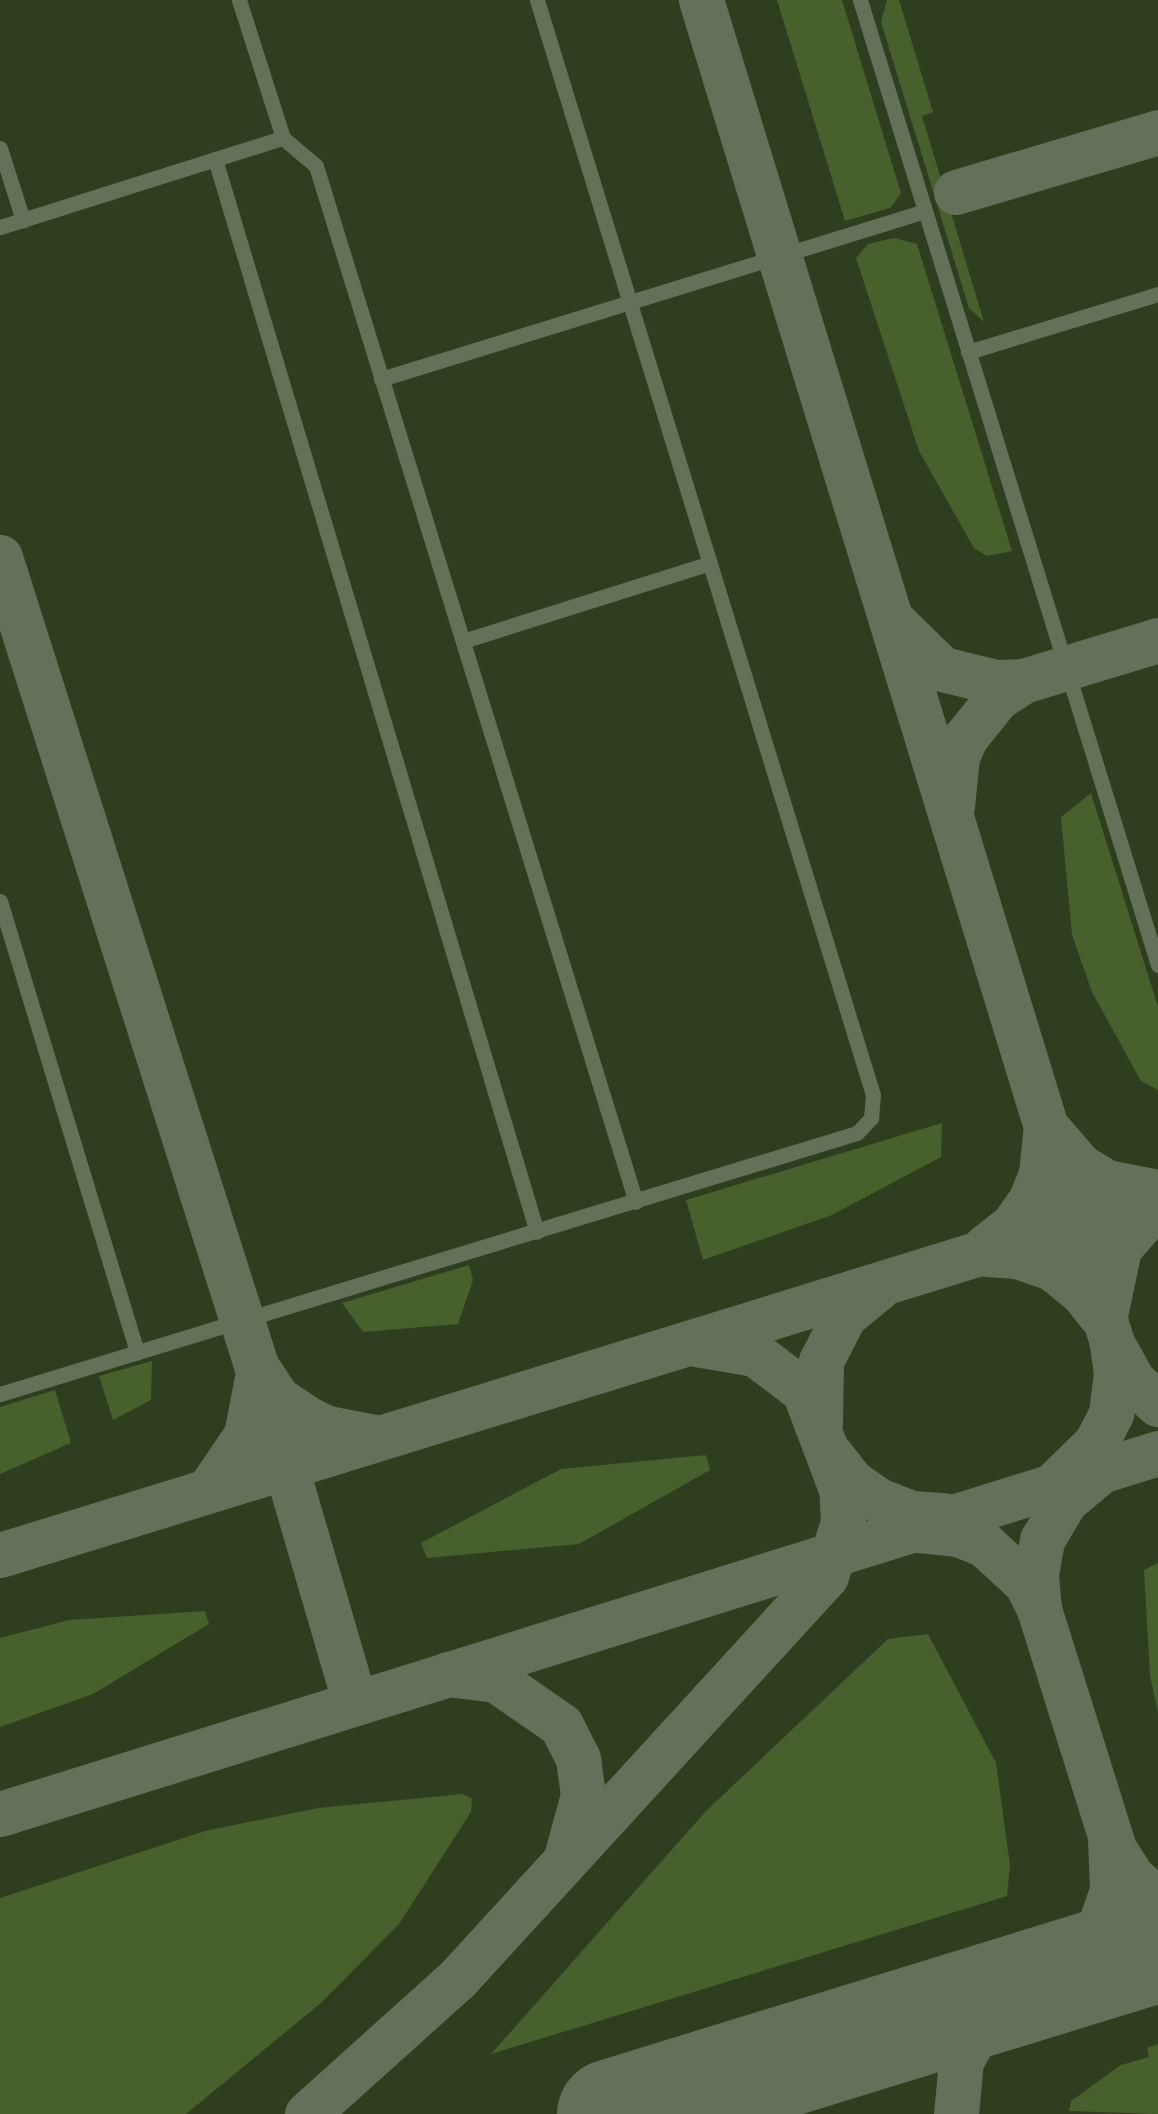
<!DOCTYPE html>
<html>
<head>
<meta charset="utf-8">
<style>
	body { margin:0 }
	#map { position:relative; width:1158px; height:2114px; overflow:hidden; background:#29351d; font-family:"Source Sans 3",sans-serif }
	div>[style] { position:absolute }
	.built>* { inset:0; background:#2f3e1f; transform-origin:0 0 }
	.green>* { inset:0; background:#47602c }
	.taxiway>* { height:45px; margin:-22.5px; padding:0 22.5px; transform-origin:22.5px; border-radius:22.5px; background:#64705a }
	.runway>* { height:111px; margin:-55.5px; padding:0 55.5px; transform-origin:55.5px; border-radius:55.5px; background:#64705a }
	.minor>* { height:15px; margin:-7.5px; padding:0 7.5px; transform-origin:7.5px; border-radius:7.5px; background:#647158 }
	span { translate:-50% -50%; white-space:nowrap; text-align:center; line-height:1.15; -webkit-text-stroke:4.5px #29351d; paint-order:stroke }
</style>
</head>
<body>
<div id="map">
	<div class="built">
		<i style="left:0;top:0;width:1158px;height:2114px"></i>
	</div>
	<div class="green">
		<i style="clip-path:polygon(777px 0,842px 0,901px 193px,890px 208px,845px 221px)"></i>
		<i style="clip-path:polygon(887px 0,899px 0,933px 112px,922px 116px,984px 322px,969px 308px,881px 22px)"></i>
		<i style="clip-path:polygon(894px 238px,917px 244px,1012px 551px,987px 556px,974px 548px,919px 451px,856px 258px,868px 244px)"></i>
		<i style="clip-path:polygon(1091px 793px,1158px 1007px,1158px 1090px,1141px 1081px,1092px 992px,1072px 935px,1061px 817px)"></i>
		<i style="clip-path:polygon(942px 1123px,941px 1157px,832px 1215px,703px 1260px,686px 1200px)"></i>
		<i style="clip-path:polygon(469px 1265px,473px 1280px,458px 1324px,363px 1332px,342px 1303px)"></i>
		<i style="clip-path:polygon(152px 1361px,151px 1400px,113px 1420px,99px 1376px)"></i>
		<i style="clip-path:polygon(55px 1390px,71px 1443px,0 1474px,0 1407px)"></i>
		<i style="clip-path:polygon(706px 1455px,710px 1470px,579px 1544px,427px 1558px,421px 1543px,561px 1469px)"></i>
		<i style="clip-path:polygon(1158px 1563px,1158px 1713px,1150px 1676px,1144px 1570px)"></i>
		<i style="clip-path:polygon(205px 1611px,209px 1624px,93px 1694px,0 1727px,0 1638px,69px 1620px)"></i>
		<i style="clip-path:polygon(928px 1634px,996px 1763px,1010px 1865px,1007px 1896px,491px 2054px,706px 1811px,888px 1639px)"></i>
		<i style="clip-path:polygon(462px 1794px,472px 1798px,471px 1812px,399px 1924px,321px 2003px,186px 2114px,0 2114px,0 1898px,205px 1831px,318px 1808px)"></i>
		<i style="clip-path:polygon(1158px 2044px,1158px 2114px,1069px 2111px,1071px 2101px,1121px 2065px,1149px 2057px,1147px 2048px)"></i>
	</div>
	<div class="taxiway">
		<i style="left:701px;top:0;width:1404px;rotate:72.98deg"></i>
		<i style="left:1112px;top:1343px;width:43px;rotate:61.1deg"></i>
		<i style="left:1133px;top:1381px;width:34px;rotate:43deg"></i>
		<i style="left:956px;top:192px;width:211px;rotate:-16.5deg"></i>
		<i style="left:0;top:557px;width:851px;rotate:72.42deg"></i>
		<i style="left:257px;top:1368px;width:346px;rotate:73.7deg"></i>
		<i style="left:894px;top:622px;width:67px;rotate:44.4deg"></i>
		<i style="left:942px;top:669px;width:56px;rotate:13.5deg"></i>
		<i style="left:996px;top:682px;width:27px;rotate:-2deg"></i>
		<i style="left:1023px;top:681px;width:141px;rotate:-16.9deg"></i>
		<i style="left:952px;top:806px;width:49px;rotate:-84.2deg"></i>
		<i style="left:957px;top:757px;width:21px;rotate:-67deg"></i>
		<i style="left:965px;top:738px;width:51px;rotate:-51.3deg"></i>
		<i style="left:997px;top:698px;width:31px;rotate:-33deg"></i>
		<i style="left:1051px;top:1132px;width:45px;rotate:49.5deg"></i>
		<i style="left:1080px;top:1166px;width:31px;rotate:31deg"></i>
		<i style="left:1107px;top:1182px;width:52px;rotate:11.1deg"></i>
		<i style="left:985px;top:1247px;width:36px;rotate:-38deg"></i>
		<i style="left:1013px;top:1225px;width:29px;rotate:-55deg"></i>
		<i style="left:1030px;top:1201px;width:29px;rotate:-68deg"></i>
		<i style="left:1041px;top:1174px;width:40px;rotate:-84.3deg"></i>
		<i style="left:987px;top:1254px;width:30px;rotate:4deg"></i>
		<i style="left:1017px;top:1256px;width:37px;rotate:19deg"></i>
		<i style="left:1052px;top:1268px;width:38px;rotate:39deg"></i>
		<i style="left:1082px;top:1292px;width:29px;rotate:52deg"></i>
		<i style="left:1106px;top:1311px;width:64px;rotate:-78.3deg"></i>
		<i style="left:1119px;top:1248px;width:59px;rotate:-48.4deg"></i>
		<i style="left:261px;top:1373px;width:30px;rotate:57deg"></i>
		<i style="left:277px;top:1398px;width:37px;rotate:34deg"></i>
		<i style="left:308px;top:1419px;width:21px;rotate:25deg"></i>
		<i style="left:327px;top:1428px;width:50px;rotate:10.4deg"></i>
		<i style="left:820px;top:1423px;width:62px;rotate:-89.1deg"></i>
		<i style="left:821px;top:1361px;width:51px;rotate:-62.9deg"></i>
		<i style="left:844px;top:1316px;width:45px;rotate:-39.6deg"></i>
		<i style="left:831px;top:1455px;width:33px;rotate:52deg"></i>
		<i style="left:851px;top:1481px;width:33px;rotate:35deg"></i>
		<i style="left:878px;top:1500px;width:36px;rotate:21deg"></i>
		<i style="left:912px;top:1513px;width:32px;rotate:4deg"></i>
		<i style="left:1057px;top:1481px;width:54px;rotate:-44.3deg"></i>
		<i style="left:1096px;top:1443px;width:34px;rotate:-63deg"></i>
		<i style="left:1111px;top:1413px;width:40px;rotate:-82.9deg"></i>
		<i style="left:1116px;top:1373px;width:30px;rotate:-98deg"></i>
		<i style="left:208px;top:1491px;width:68px;rotate:-55.8deg"></i>
		<i style="left:246px;top:1435px;width:58px;rotate:-79.1deg"></i>
		<i style="left:919px;top:1530px;width:39px;rotate:6deg"></i>
		<i style="left:958px;top:1534px;width:29px;rotate:22deg"></i>
		<i style="left:985px;top:1545px;width:56px;rotate:42.8deg"></i>
		<i style="left:1026px;top:1583px;width:29px;rotate:63deg"></i>
		<i style="left:1039px;top:1609px;width:251px;rotate:72.6deg"></i>
		<i style="left:1114px;top:1849px;width:35px;rotate:57deg"></i>
		<i style="left:1133px;top:1878px;width:33px;rotate:41deg"></i>
		<i style="left:0;top:1555px;width:1212px;rotate:-17.13deg"></i>
		<i style="left:1039px;top:1609px;width:35px;rotate:-95deg"></i>
		<i style="left:1036px;top:1574px;width:35px;rotate:-80deg"></i>
		<i style="left:1042px;top:1540px;width:45px;rotate:-59.5deg"></i>
		<i style="left:1065px;top:1501px;width:40px;rotate:-40deg"></i>
		<i style="left:448px;top:1674px;width:48px;rotate:7.1deg"></i>
		<i style="left:496px;top:1680px;width:79px;rotate:34.7deg"></i>
		<i style="left:561px;top:1725px;width:38px;rotate:63deg"></i>
		<i style="left:578px;top:1759px;width:36px;rotate:82deg"></i>
		<i style="left:583px;top:1795px;width:61px;rotate:105.2deg"></i>
		<i style="left:0;top:1814px;width:1213px;rotate:-17.31deg"></i>
		<i style="left:1070px;top:1967px;width:96px;rotate:-23.9deg"></i>
		<i style="left:307px;top:2114px;width:203px;rotate:-42deg"></i>
		<i style="left:458px;top:1978px;width:545px;rotate:-47.53deg"></i>
		<i style="left:826px;top:1576px;width:57px;rotate:-72.5deg"></i>
		<i style="left:843px;top:1522px;width:33px;rotate:-93deg"></i>
		<i style="left:841px;top:1489px;width:105px;rotate:-110.7deg"></i>
		<i style="left:804px;top:1391px;width:61px;rotate:-142.9deg"></i>
		<i style="left:755px;top:1354px;width:60px;rotate:-170.4deg"></i>
		<i style="left:956px;top:2114px;width:53px;rotate:-84.6deg"></i>
		<i style="left:961px;top:2061px;width:38px;rotate:-61deg"></i>
		<i style="left:979px;top:2028px;width:38px;rotate:-45deg"></i>
		<i style="left:1006px;top:2001px;width:83px;rotate:-32.2deg"></i>
		<i style="left:1076px;top:1957px;width:37px;rotate:-52deg"></i>
		<i style="left:1099px;top:1928px;width:40px;rotate:-71.1deg"></i>
		<i style="left:1112px;top:1890px;width:53px;rotate:-92.2deg"></i>
	</div>
	<div class="runway">
		<i style="left:612px;top:2114px;width:571px;rotate:-17.1deg"></i>
	</div>
	<div class="minor">
		<i style="left:239px;top:0;width:145px;rotate:72.3deg"></i>
		<i style="left:283px;top:138px;width:43px;rotate:40.3deg"></i>
		<i style="left:316px;top:166px;width:1084px;rotate:72.84deg"></i>
		<i style="left:860px;top:0;width:1010px;rotate:72.84deg"></i>
		<i style="left:0;top:148px;width:76px;rotate:72.3deg"></i>
		<i style="left:215px;top:159px;width:1120px;rotate:73.3deg"></i>
		<i style="left:0;top:227px;width:297px;rotate:-17.5deg"></i>
		<i style="left:968px;top:352px;width:199px;rotate:-17deg"></i>
		<i style="left:381px;top:379px;width:569px;rotate:-17.16deg"></i>
		<i style="left:463px;top:641px;width:259px;rotate:-17.5deg"></i>
		<i style="left:0;top:901px;width:472px;rotate:73.1deg"></i>
		<i style="left:0;top:1394px;width:896px;rotate:-16.94deg"></i>
		<i style="left:857px;top:1133px;width:21px;rotate:-47deg"></i>
		<i style="left:871px;top:1118px;width:23px;rotate:-85deg"></i>
		<i style="left:873px;top:1095px;width:1145px;rotate:-107.06deg"></i>
	</div>
</div>
</body>
</html>
